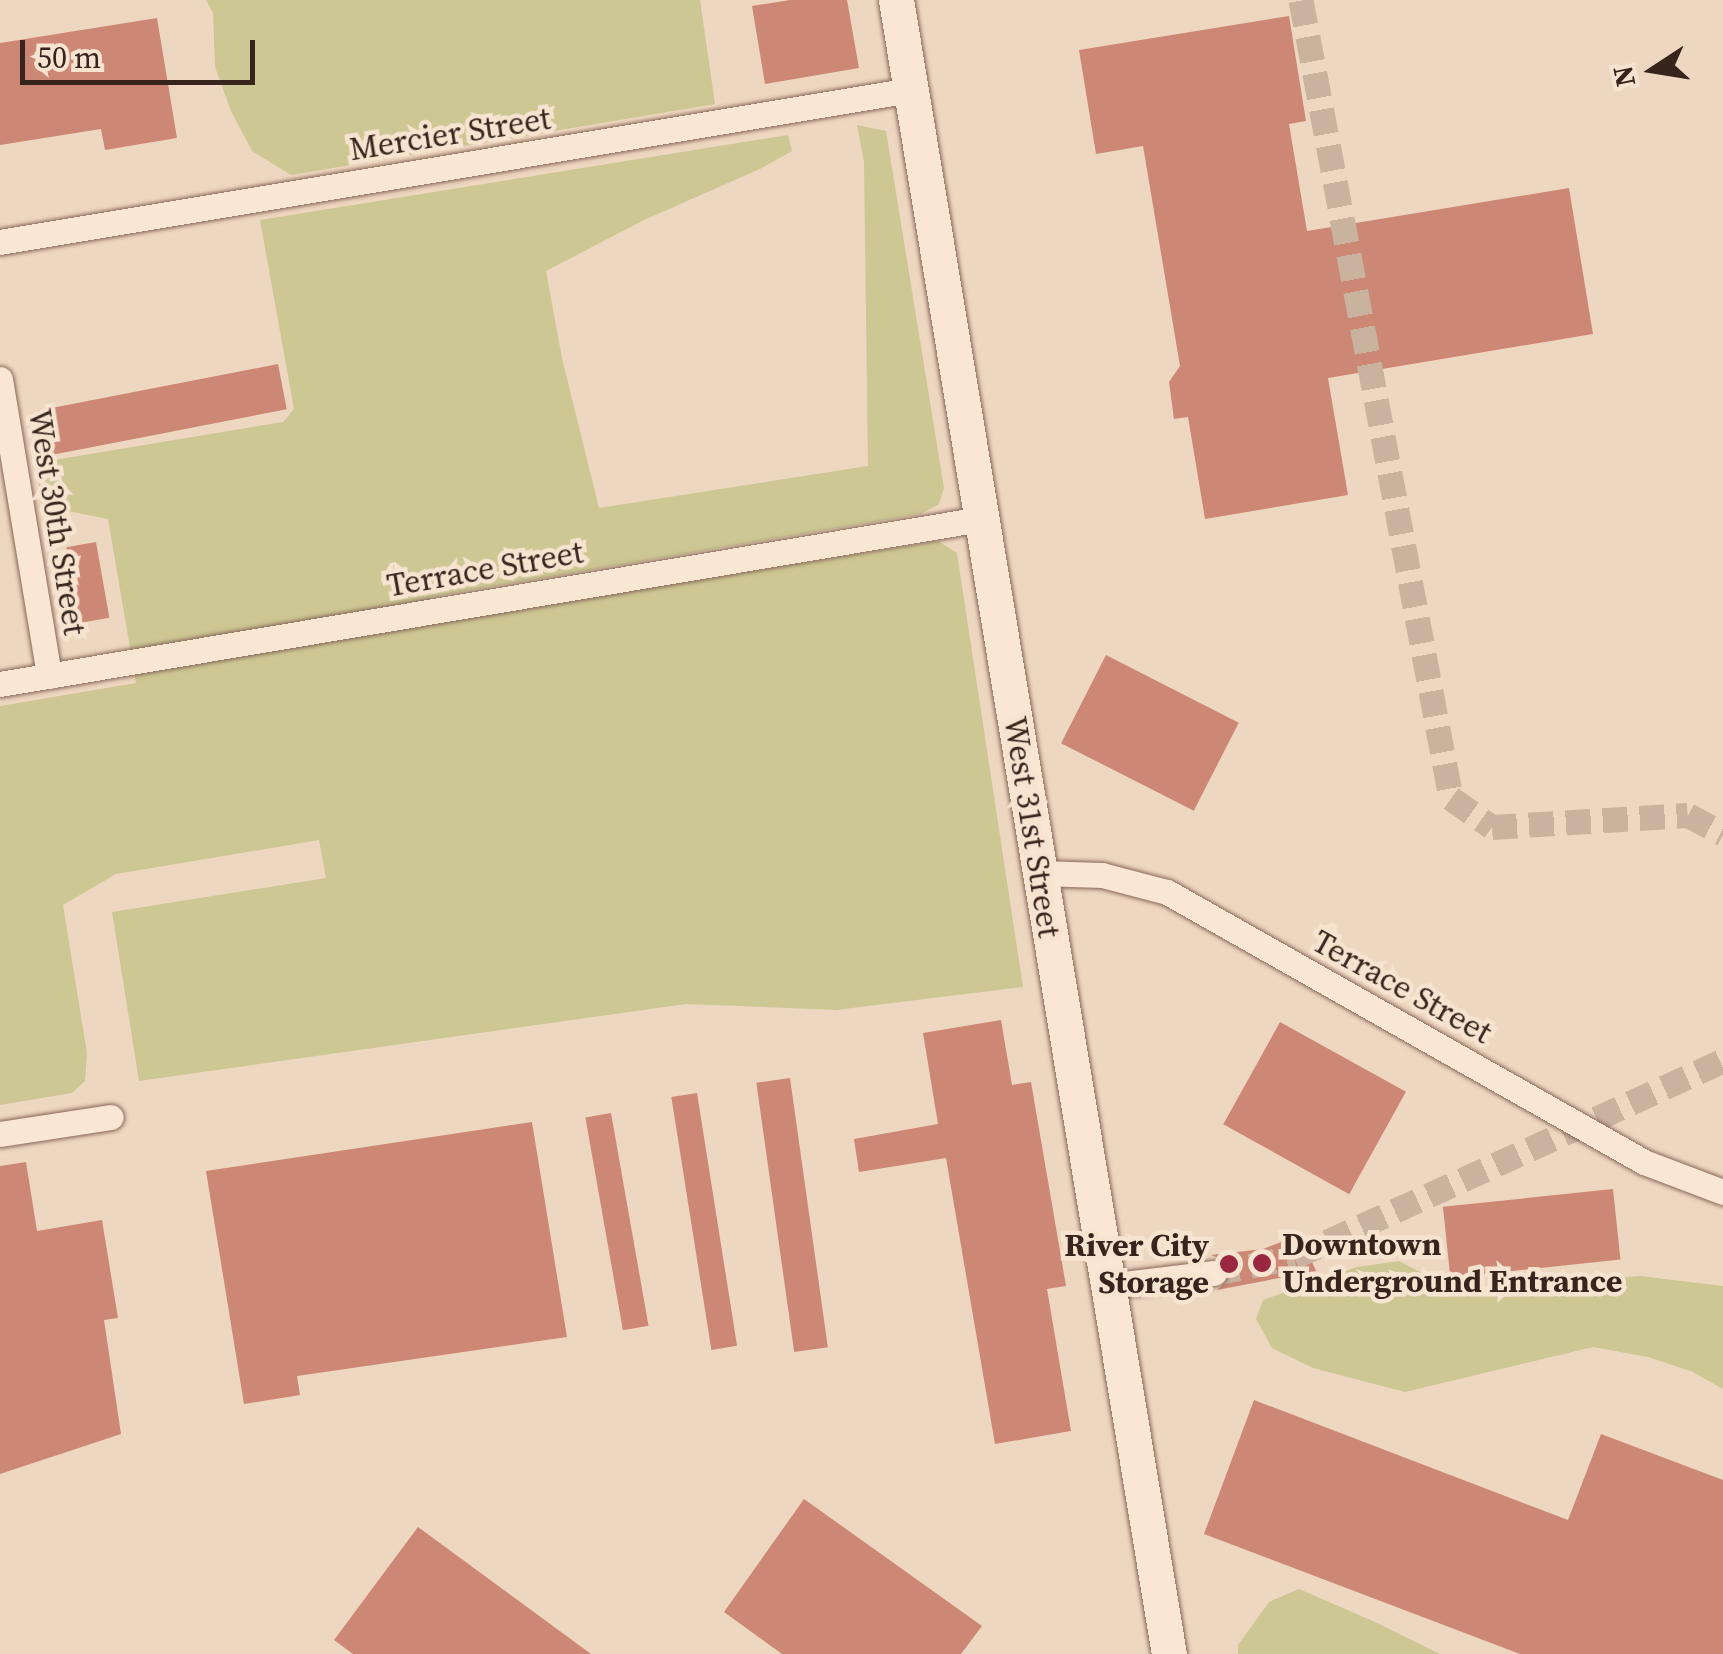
<!DOCTYPE html>
<html>
<head>
<meta charset="utf-8">
<style>
	body { margin:0 }
	#map { position:relative; width:1723px; height:1654px; overflow:hidden; background:#eed7c0; font-family:"Source Serif 4",serif }
	div>[style] { position:absolute }
	.green>* { inset:0; background:#cdc794 }
	.building>* { inset:0; background:#cd8775; transform-origin:0 0 }
	.street-tunnel>* { height:25px; margin-top:-12.5px; transform-origin:0; background:repeating-linear-gradient(90deg,#c9b39f 0 25px,transparent 0 37px) }
	.roads { filter:drop-shadow(0 0 2px #886758) drop-shadow(0 0 2px #886758) }
	.street>* { height:25px; margin:-12.5px; padding:0 12.5px; transform-origin:12.5px; border-radius:12.5px; background:#f9e6d3 }
	.secondary>* { height:35px; margin:-17.5px; padding:0 17.5px; transform-origin:17.5px; border-radius:17.5px; background:#f9e6d3 }
	.dots>* { width:28px; height:28px; translate:-50% -50%; box-sizing:border-box; border:5px solid #f6e3d0; border-radius:50% }
	span { translate:-50% -50%; white-space:nowrap; text-align:center; line-height:1.15; -webkit-text-stroke:9px #f6e3d0; paint-order:stroke }
	.street-label { font-size:32px; color:#37241c }
	.poi-label { font-size:32px; color:#37241c; font-weight:700 }
	.left { translate:0 -50%; text-align:left }
	.right { translate:-100% -50%; text-align:right }
	.north { position:absolute; left:1603px; top:20px; width:100px; height:100px; -webkit-text-stroke:8px #f6e3d0; paint-order:stroke; rotate:258deg; font-size:28px; font-weight:700; line-height:40px; text-align:center; color:#37241c }
	.north::after { content:''; display:block; margin:auto; width:35px; height:45px; background:#37241c; clip-path:polygon(50% 0,100% 100%,50% 72%,0 100%) }
	.scale { position:absolute; left:20px; top:40px; width:235px; height:45px; box-sizing:border-box; border:5px solid #37241c; border-top:0; padding-left:12px; font-size:30px; line-height:35px; white-space:nowrap; color:#37241c; -webkit-text-stroke:8px #f6e3d0; paint-order:stroke }
</style>
</head>
<body>
<div id="map">
	<div class="green">
		<i style="clip-path:polygon(206px 0,700px 0,715px 104px,291px 175px,252px 151px,231px 111px,215px 67px,213px 13px)"></i>
		<i style="clip-path:polygon(857px 125px,886px 131px,944px 488px,939px 504px,921px 514px,431px 597px,432px 623px,938px 541px,957px 553px,1023px 987px,836px 1010px,686px 1004px,139px 1081px,112px 912px,326px 878px,319px 840px,116px 874px,63px 905px,87px 1053px,85px 1081px,72px 1093px,0 1105px,0 706px,136px 683px,108px 519px,42px 506px,36px 463px,283px 422px,294px 409px,260px 220px,788px 135px,792px 151px,762px 168px,642px 221px,546px 271px,562px 358px,599px 508px,868px 466px,864px 162px)"></i>
		<i style="clip-path:polygon(1399px 1261px,1439px 1282px,1473px 1288px,1640px 1276px,1723px 1286px,1723px 1389px,1693px 1372px,1648px 1357px,1593px 1347px,1405px 1392px,1313px 1368px,1272px 1348px,1256px 1319px,1263px 1300px,1357px 1267px)"></i>
		<i style="clip-path:polygon(1299px 1589px,1373px 1621px,1440px 1654px,1238px 1654px,1238px 1645px,1269px 1602px)"></i>
	</div>
	<div class="building">
		<i style="clip-path:polygon(790px 0,847px 0,859px 68px,765px 84px,752px 6px)"></i>
		<i style="clip-path:polygon(1289px 16px,1306px 121px,1289px 124px,1307px 231px,1569px 188px,1593px 334px,1328px 378px,1348px 495px,1205px 519px,1188px 417px,1174px 419px,1169px 382px,1180px 366px,1143px 146px,1096px 154px,1079px 50px)"></i>
		<i style="clip-path:polygon(157px 18px,177px 138px,105px 150px,101px 129px,0 145px,0 43px)"></i>
		<i style="left:278px;top:364px;width:46px;height:245px;rotate:79deg"></i>
		<i style="left:96px;top:542px;width:77px;height:30px;rotate:80deg"></i>
		<i style="left:1106px;top:655px;width:149px;height:99px;rotate:27deg"></i>
		<i style="clip-path:polygon(1001px 1020px,1012px 1085px,1031px 1082px,1066px 1286px,1047px 1289px,1071px 1431px,995px 1444px,946px 1158px,859px 1172px,854px 1139px,938px 1124px,923px 1033px)"></i>
		<i style="left:1280px;top:1022px;width:144px;height:117px;rotate:29deg"></i>
		<i style="left:790px;top:1078px;width:272px;height:34px;rotate:82deg"></i>
		<i style="left:697px;top:1093px;width:256px;height:26px;rotate:81deg"></i>
		<i style="left:611px;top:1113px;width:216px;height:26px;rotate:80deg"></i>
		<i style="clip-path:polygon(532px 1122px,567px 1337px,297px 1376px,300px 1395px,244px 1404px,206px 1171px)"></i>
		<i style="clip-path:polygon(26px 1162px,37px 1231px,102px 1220px,118px 1318px,104px 1320px,121px 1434px,0 1474px,0 1166px)"></i>
		<i style="left:1613px;top:1189px;width:71px;height:171px;rotate:84deg"></i>
		<i style="clip-path:polygon(1300px 1235px,1316px 1271px,1217px 1290px,1228px 1280px,1230px 1270px,1221px 1259px,1211px 1255px,1263px 1249px)"></i>
		<i style="clip-path:polygon(1254px 1400px,1568px 1520px,1601px 1434px,1723px 1480px,1723px 1654px,1520px 1654px,1204px 1534px)"></i>
		<i style="clip-path:polygon(804px 1499px,982px 1626px,961px 1654px,782px 1654px,724px 1612px)"></i>
		<i style="clip-path:polygon(418px 1527px,591px 1654px,353px 1654px,334px 1640px)"></i>
	</div>
	<div class="street-tunnel">
		<i style="left:1301px;top:0;width:812px;rotate:79.35deg"></i>
		<i style="left:1451px;top:798px;width:50px;rotate:35.3deg"></i>
		<i style="left:1492px;top:827px;width:196px;rotate:-3.5deg"></i>
		<i style="left:1688px;top:815px;width:40px;rotate:28deg"></i>
		<i style="left:1214px;top:1273px;width:82px;rotate:-11.3deg"></i>
		<i style="left:1294px;top:1257px;width:472px;rotate:-24.6deg"></i>
	</div>
	<div class="roads">
		<div class="street">
			<i style="left:0;top:242px;width:923px;rotate:-9.48deg"></i>
			<i style="left:0;top:379px;width:301px;rotate:80.6deg"></i>
			<i style="left:0;top:684px;width:995px;rotate:-9.55deg"></i>
			<i style="left:1039px;top:873px;width:63px;rotate:1.8deg"></i>
			<i style="left:1102px;top:875px;width:67px;rotate:14.7deg"></i>
			<i style="left:1167px;top:892px;width:548px;rotate:29.51deg"></i>
			<i style="left:1644px;top:1162px;width:85px;rotate:20.8deg"></i>
			<i style="left:0;top:1134px;width:112px;rotate:-8.7deg"></i>
			<i style="left:1108px;top:1286px;width:107px;rotate:-7deg"></i>
		</div>
		<div class="secondary">
			<i style="left:896px;top:0;width:1676px;rotate:80.63deg"></i>
		</div>
	</div>
	<div class="dots">
		<i style="left:1262px;top:1263px;background:#98273f"></i>
		<i style="left:1229px;top:1264px;background:#98273f"></i>
	</div>
	<div class="street-label">
		<span style="left:450px;top:134px;rotate:-9deg">Mercier Street</span>
		<span style="left:57px;top:522px;rotate:81deg">West 30th Street</span>
		<span style="left:485px;top:569px;rotate:-10deg">Terrace Street</span>
		<span style="left:1032px;top:827px;rotate:81deg">West 31st Street</span>
		<span style="left:1402px;top:987px;rotate:29deg">Terrace Street</span>
	</div>
	<div class="poi-label">
		<span class="left" style="left:1282px;top:1263px">Downtown<br>Underground Entrance</span>
		<span class="right" style="left:1209px;top:1264px">River City<br>Storage</span>
	</div>
	<div class="north">N</div>
	<div class="scale">50 m</div>
</div>
</body>
</html>
